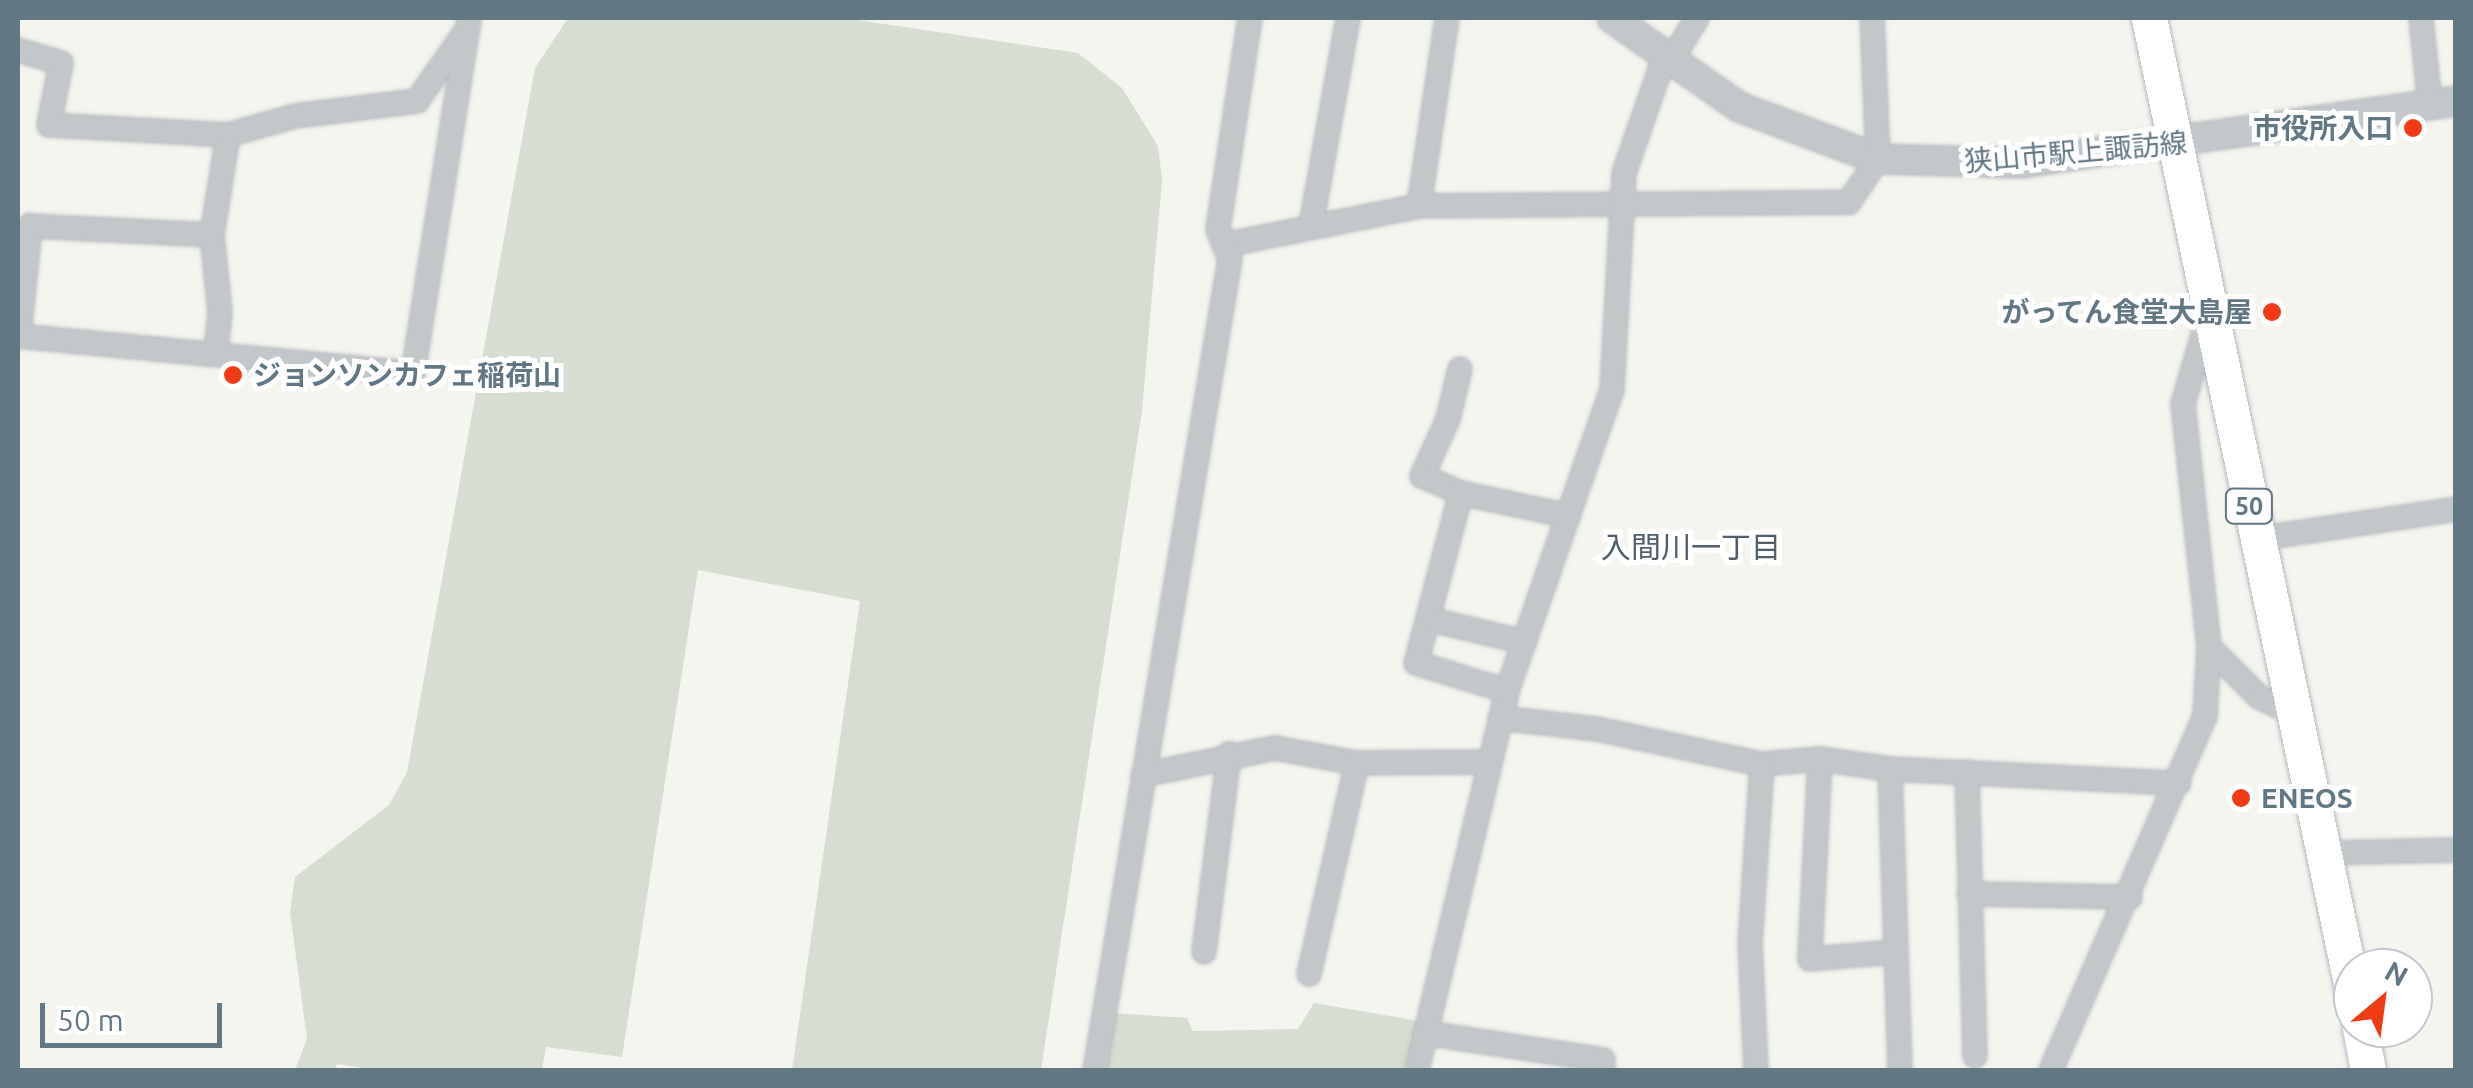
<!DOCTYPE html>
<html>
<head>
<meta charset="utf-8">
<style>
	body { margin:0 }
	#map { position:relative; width:2473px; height:1088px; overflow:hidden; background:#f5f5f0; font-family:Ubuntu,"Noto Sans JP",sans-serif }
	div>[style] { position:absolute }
	.green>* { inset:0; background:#d6ddd1 }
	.roads { filter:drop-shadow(0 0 2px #b5babd) drop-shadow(0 0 2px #b5babd) }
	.minor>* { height:22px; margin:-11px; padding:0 11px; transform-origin:11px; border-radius:11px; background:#c2c7c9 }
	.tertiary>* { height:28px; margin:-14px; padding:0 14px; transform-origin:14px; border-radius:14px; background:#c2c7c9 }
	.primary>* { height:35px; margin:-17.5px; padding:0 17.5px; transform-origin:17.5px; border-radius:17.5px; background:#fff }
	.dots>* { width:28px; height:28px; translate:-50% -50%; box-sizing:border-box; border:5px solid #fff; border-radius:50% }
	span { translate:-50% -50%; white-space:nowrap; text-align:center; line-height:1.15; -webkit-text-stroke:10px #fff; paint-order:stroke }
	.shield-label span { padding:2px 8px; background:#fff; border:2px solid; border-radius:8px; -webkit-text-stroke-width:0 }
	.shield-label { font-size:25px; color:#617784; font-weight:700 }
	.poi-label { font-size:28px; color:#617784; font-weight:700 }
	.right { translate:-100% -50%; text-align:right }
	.left { translate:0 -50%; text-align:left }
	.street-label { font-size:28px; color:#617784 }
	.neighbourhood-label { font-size:30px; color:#505f68 }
	.frame { position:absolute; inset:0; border:20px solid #617784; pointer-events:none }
	.north { position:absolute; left:2333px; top:948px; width:100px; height:100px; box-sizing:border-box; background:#fff; border:2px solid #c0c9ce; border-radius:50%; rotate:29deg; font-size:28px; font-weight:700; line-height:40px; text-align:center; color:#617784 }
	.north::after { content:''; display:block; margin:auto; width:35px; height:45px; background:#f03b15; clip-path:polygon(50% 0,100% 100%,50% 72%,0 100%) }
	.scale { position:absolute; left:40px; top:1003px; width:182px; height:45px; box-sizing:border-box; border:5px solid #617784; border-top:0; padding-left:12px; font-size:30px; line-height:35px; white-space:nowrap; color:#617784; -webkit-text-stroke:8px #fff; paint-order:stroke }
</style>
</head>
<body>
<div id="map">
	<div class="green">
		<i style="clip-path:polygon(568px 18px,844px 18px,1078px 53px,1122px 88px,1158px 146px,1162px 180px,1142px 411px,1041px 1070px,792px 1070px,860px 601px,698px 570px,622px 1057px,546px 1047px,542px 1070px,377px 1070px,337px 1064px,335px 1070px,295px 1070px,307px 1039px,290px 912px,295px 877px,389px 805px,407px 772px,535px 68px)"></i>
		<i style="clip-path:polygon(1314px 1003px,1419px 1021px,1405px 1070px,1104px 1070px,1113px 1013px,1187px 1018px,1193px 1031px,1298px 1029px)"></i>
	</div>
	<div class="roads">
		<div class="minor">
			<i style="left:2421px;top:18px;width:87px;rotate:84.1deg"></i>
			<i style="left:18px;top:50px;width:45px;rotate:16.8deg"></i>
			<i style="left:61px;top:63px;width:63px;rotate:101deg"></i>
			<i style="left:49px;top:125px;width:179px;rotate:3.2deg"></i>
			<i style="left:228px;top:135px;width:101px;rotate:99.1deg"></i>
			<i style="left:212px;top:235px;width:78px;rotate:84.1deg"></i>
			<i style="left:220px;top:313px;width:39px;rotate:96deg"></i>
			<i style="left:1670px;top:62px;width:52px;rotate:-58.5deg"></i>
			<i style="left:228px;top:135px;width:70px;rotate:-15.8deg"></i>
			<i style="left:295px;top:116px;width:123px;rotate:-7deg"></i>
			<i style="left:417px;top:101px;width:82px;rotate:-55deg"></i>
			<i style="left:1419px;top:206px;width:190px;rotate:-81.5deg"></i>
			<i style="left:1311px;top:226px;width:211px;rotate:-79.9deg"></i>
			<i style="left:1224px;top:245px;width:199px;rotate:-11.3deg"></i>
			<i style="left:1419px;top:206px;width:430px;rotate:-0.5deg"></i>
			<i style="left:1849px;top:202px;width:52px;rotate:-56deg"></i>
			<i style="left:1878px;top:159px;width:141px;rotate:-92.4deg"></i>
			<i style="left:2208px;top:318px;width:90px;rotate:106.2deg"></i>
			<i style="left:2183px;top:404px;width:244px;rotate:83.9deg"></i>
			<i style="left:2209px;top:647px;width:71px;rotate:45deg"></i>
			<i style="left:2259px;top:697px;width:38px;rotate:25deg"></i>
			<i style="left:18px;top:336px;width:397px;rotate:5.4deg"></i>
			<i style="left:413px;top:373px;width:359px;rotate:-81deg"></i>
			<i style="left:19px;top:336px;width:111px;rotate:-84.3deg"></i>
			<i style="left:30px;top:226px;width:182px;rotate:2.8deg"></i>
			<i style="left:1460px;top:369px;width:51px;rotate:103.5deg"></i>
			<i style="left:1448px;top:419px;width:63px;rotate:114.5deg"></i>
			<i style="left:1422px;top:476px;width:43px;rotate:23.6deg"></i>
			<i style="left:1461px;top:493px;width:110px;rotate:12deg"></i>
			<i style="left:1461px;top:493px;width:176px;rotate:104.8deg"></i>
			<i style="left:1416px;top:663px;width:95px;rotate:17.1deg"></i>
			<i style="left:2256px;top:539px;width:202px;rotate:-8.5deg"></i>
			<i style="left:1428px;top:619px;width:99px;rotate:13.5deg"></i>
			<i style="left:1500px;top:718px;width:98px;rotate:6.5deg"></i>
			<i style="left:1597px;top:729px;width:169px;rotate:12deg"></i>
			<i style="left:1762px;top:764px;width:58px;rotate:-4.9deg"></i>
			<i style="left:1820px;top:759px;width:71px;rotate:8.1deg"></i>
			<i style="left:1890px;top:769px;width:289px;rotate:2.8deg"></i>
			<i style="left:1820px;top:759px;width:200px;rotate:92.9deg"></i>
			<i style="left:1810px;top:959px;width:85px;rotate:-4.7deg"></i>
			<i style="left:1890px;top:769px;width:301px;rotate:88.1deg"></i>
			<i style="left:1967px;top:772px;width:284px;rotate:88.4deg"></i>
			<i style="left:1143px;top:775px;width:135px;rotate:-11.6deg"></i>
			<i style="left:1275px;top:748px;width:83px;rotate:10.4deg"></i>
			<i style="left:1357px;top:763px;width:131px;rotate:-0.4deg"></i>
			<i style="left:2325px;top:853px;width:131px;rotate:-1.3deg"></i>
			<i style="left:1969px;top:894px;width:161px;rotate:1.1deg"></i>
			<i style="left:1204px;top:952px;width:200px;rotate:-82.8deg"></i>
			<i style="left:1309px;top:974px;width:216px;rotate:-77.2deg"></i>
			<i style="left:1425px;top:1033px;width:180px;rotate:8.6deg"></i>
			<i style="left:1603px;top:1060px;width:10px;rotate:90deg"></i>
			<i style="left:1095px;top:1070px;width:822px;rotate:-80.55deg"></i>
			<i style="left:1230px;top:259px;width:32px;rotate:-112deg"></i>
			<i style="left:1218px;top:229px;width:213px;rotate:-81.4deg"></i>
			<i style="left:1417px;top:1070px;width:390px;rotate:-76.6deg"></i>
			<i style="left:1507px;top:691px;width:320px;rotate:-70.8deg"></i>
			<i style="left:1612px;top:389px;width:216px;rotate:-86.8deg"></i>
			<i style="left:1624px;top:173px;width:122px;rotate:-70.8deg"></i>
			<i style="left:1756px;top:1070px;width:126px;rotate:-92.7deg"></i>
			<i style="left:1750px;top:944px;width:180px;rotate:-86.2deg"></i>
			<i style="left:2051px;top:1070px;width:386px;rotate:-66.5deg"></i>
			<i style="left:2205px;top:716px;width:69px;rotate:-86.7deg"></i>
		</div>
		<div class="tertiary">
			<i style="left:1612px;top:18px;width:155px;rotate:35deg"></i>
			<i style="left:1739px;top:107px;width:148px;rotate:20.5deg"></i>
			<i style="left:1878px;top:159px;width:143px;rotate:1.6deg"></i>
			<i style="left:2021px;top:163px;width:439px;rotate:-8.1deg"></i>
		</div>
		<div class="primary">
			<i style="left:2149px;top:18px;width:996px;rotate:78.18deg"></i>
			<i style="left:2360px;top:1028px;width:43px;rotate:79.2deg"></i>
		</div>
	</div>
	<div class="dots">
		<i style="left:2413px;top:128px;background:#f03b15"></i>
		<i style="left:2272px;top:312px;background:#f03b15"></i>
		<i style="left:233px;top:375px;background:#f03b15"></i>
		<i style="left:2241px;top:798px;background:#f03b15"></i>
	</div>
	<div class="shield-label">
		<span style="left:2249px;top:506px">50</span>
	</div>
	<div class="poi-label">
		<span class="right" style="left:2393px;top:128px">市役所入口</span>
		<span class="right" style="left:2252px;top:312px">がってん食堂大島屋</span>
		<span class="left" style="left:253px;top:375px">ジョンソンカフェ稲荷山</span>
		<span class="left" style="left:2261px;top:798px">ENEOS</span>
	</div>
	<div class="street-label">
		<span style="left:2076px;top:152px;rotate:-5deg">狭山市駅上諏訪線</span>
	</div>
	<div class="neighbourhood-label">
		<span style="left:1691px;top:547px">入間川一丁目</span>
	</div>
	<div class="frame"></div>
	<div class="north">N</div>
	<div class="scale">50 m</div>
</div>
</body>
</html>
